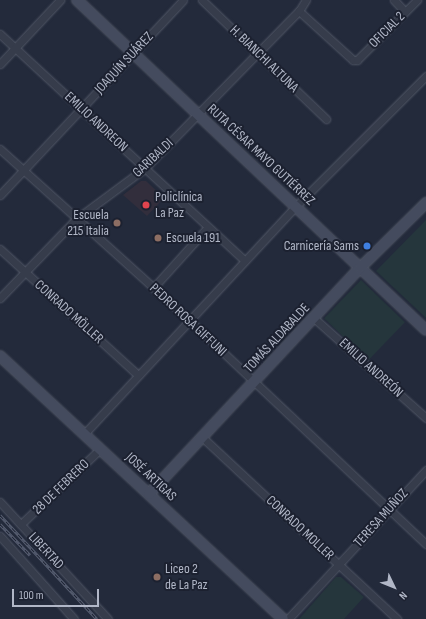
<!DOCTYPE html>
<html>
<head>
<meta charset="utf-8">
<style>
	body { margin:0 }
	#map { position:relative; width:426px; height:619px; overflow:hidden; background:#232a3b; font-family:"Sofia Sans Condensed",sans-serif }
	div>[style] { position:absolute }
	.medical>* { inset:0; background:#322e3c }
	.green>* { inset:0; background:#25363c; transform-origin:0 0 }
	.roads { filter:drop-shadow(0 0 1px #515766) drop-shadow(0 0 1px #515766) }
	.street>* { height:7px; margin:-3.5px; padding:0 3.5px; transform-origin:3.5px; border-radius:3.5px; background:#363c4b }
	.secondary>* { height:10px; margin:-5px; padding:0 5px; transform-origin:5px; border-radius:5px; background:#444b5e }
	.rail>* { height:3px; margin-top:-1.5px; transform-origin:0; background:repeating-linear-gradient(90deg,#1c2130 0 4.5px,#585f72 0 9px); box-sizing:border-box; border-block:1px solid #585f72 }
	.dots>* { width:11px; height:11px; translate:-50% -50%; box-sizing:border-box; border:2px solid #1c2130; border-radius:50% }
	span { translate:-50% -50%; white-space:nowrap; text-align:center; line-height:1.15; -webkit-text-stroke:4px #1c2130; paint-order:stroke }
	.street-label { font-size:14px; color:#b1b7c7 }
	.poi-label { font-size:14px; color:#b1b7c7 }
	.left { translate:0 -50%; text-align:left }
	.right { translate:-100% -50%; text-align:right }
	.north { position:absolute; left:374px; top:567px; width:40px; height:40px; -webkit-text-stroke:3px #1c2130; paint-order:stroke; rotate:133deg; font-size:11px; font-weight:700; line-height:16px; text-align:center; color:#b1b7c7 }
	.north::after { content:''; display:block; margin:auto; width:14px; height:18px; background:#b1b7c7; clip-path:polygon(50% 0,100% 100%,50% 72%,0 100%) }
	.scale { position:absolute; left:12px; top:589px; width:87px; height:18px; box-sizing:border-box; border:2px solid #b1b7c7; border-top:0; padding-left:5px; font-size:12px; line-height:14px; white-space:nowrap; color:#b1b7c7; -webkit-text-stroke:3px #1c2130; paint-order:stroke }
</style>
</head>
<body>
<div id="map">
	<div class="medical">
		<i style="clip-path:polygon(141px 181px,146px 181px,164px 198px,147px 216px,123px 195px)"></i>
	</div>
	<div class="green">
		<i style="clip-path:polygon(426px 220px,426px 318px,376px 271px)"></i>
		<i style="left:361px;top:280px;width:61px;height:53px;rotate:44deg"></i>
		<i style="clip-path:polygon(336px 577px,341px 577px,364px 597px,344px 619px,299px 619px)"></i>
	</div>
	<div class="roads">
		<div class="street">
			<i style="left:202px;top:0;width:172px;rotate:43.8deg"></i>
			<i style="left:394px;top:0;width:16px;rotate:47deg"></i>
			<i style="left:299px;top:11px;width:73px;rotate:42.2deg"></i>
			<i style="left:353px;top:60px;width:4px"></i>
			<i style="left:357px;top:60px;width:85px;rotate:-45deg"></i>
			<i style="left:0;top:34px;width:333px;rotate:42.8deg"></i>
			<i style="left:0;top:64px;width:88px;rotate:-46.8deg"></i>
			<i style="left:0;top:149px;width:255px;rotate:42.1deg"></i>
			<i style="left:189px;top:320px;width:326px;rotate:43.4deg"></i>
			<i style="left:0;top:195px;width:267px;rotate:-46.8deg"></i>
			<i style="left:0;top:249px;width:187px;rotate:42.4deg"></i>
			<i style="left:153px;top:288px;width:82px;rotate:-48deg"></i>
			<i style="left:0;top:298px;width:110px;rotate:-46.1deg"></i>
			<i style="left:76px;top:219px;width:86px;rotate:-36.5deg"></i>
			<i style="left:145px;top:168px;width:220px;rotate:-45.6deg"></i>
			<i style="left:299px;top:11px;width:13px;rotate:-58deg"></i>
			<i style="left:315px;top:319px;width:149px;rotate:41.7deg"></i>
			<i style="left:84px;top:434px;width:311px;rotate:-47.1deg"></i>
			<i style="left:296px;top:206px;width:184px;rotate:-45deg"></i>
			<i style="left:202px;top:437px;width:267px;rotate:43deg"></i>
			<i style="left:0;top:502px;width:159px;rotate:47.3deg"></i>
			<i style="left:21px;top:524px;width:109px;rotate:-43.5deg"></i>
			<i style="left:0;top:536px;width:111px;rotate:48.3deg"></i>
			<i style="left:288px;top:619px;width:203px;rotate:-47.2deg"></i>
		</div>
		<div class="secondary">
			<i style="left:77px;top:0;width:480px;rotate:43.4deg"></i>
			<i style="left:0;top:356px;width:386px;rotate:42.9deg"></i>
			<i style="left:149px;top:494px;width:309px;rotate:-47deg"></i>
			<i style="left:360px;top:268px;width:93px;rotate:-44.6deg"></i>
		</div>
	</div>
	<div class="rail">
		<i style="left:0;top:515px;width:142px;rotate:47deg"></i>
		<i style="left:0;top:524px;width:43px;rotate:45.9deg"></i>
	</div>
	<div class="dots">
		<i style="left:146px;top:205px;background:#e0444e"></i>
		<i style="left:117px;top:223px;background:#8d6e63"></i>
		<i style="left:158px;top:238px;background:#8d6e63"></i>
		<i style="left:367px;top:246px;background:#3f7fe0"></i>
		<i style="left:157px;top:577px;background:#8d6e63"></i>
	</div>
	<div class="street-label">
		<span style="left:387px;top:30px;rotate:-45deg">OFICIAL 2</span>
		<span style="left:264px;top:59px;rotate:44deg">H. BIANCHI ALTUNA</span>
		<span style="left:124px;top:63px;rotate:-47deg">JOAQUÍN SUÁREZ</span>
		<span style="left:96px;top:122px;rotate:43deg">EMILIO ANDREON</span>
		<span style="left:261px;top:155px;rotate:43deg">RUTA CÉSAR MAYO GUTIÉRREZ</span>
		<span style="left:153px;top:158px;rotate:-43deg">GARIBALDI</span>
		<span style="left:69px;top:312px;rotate:42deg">CONRADO MÖLLER</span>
		<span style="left:188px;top:320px;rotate:43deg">PEDRO ROSA GIFFUNI</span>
		<span style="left:277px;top:338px;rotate:-47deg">TOMÁS ALDABALDE</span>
		<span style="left:371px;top:368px;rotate:42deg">EMILIO ANDREÓN</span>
		<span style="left:151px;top:477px;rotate:43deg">JOSÉ ARTIGAS</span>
		<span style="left:61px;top:487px;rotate:-44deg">28 DE FEBRERO</span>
		<span style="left:381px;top:518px;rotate:-48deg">TERESA MUÑOZ</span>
		<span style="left:300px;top:528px;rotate:43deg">CONRADO MOLLER</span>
		<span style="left:46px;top:551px;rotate:47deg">LIBERTAD</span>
	</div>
	<div class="poi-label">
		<span class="left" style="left:155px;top:205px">Policlínica<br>La Paz</span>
		<span class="right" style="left:109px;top:223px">Escuela<br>215 Italia</span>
		<span class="left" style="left:166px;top:238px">Escuela 191</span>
		<span class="right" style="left:359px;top:246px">Carnicería Sams</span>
		<span class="left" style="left:165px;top:577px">Liceo 2<br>de La Paz</span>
	</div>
	<div class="north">N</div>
	<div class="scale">100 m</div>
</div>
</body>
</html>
